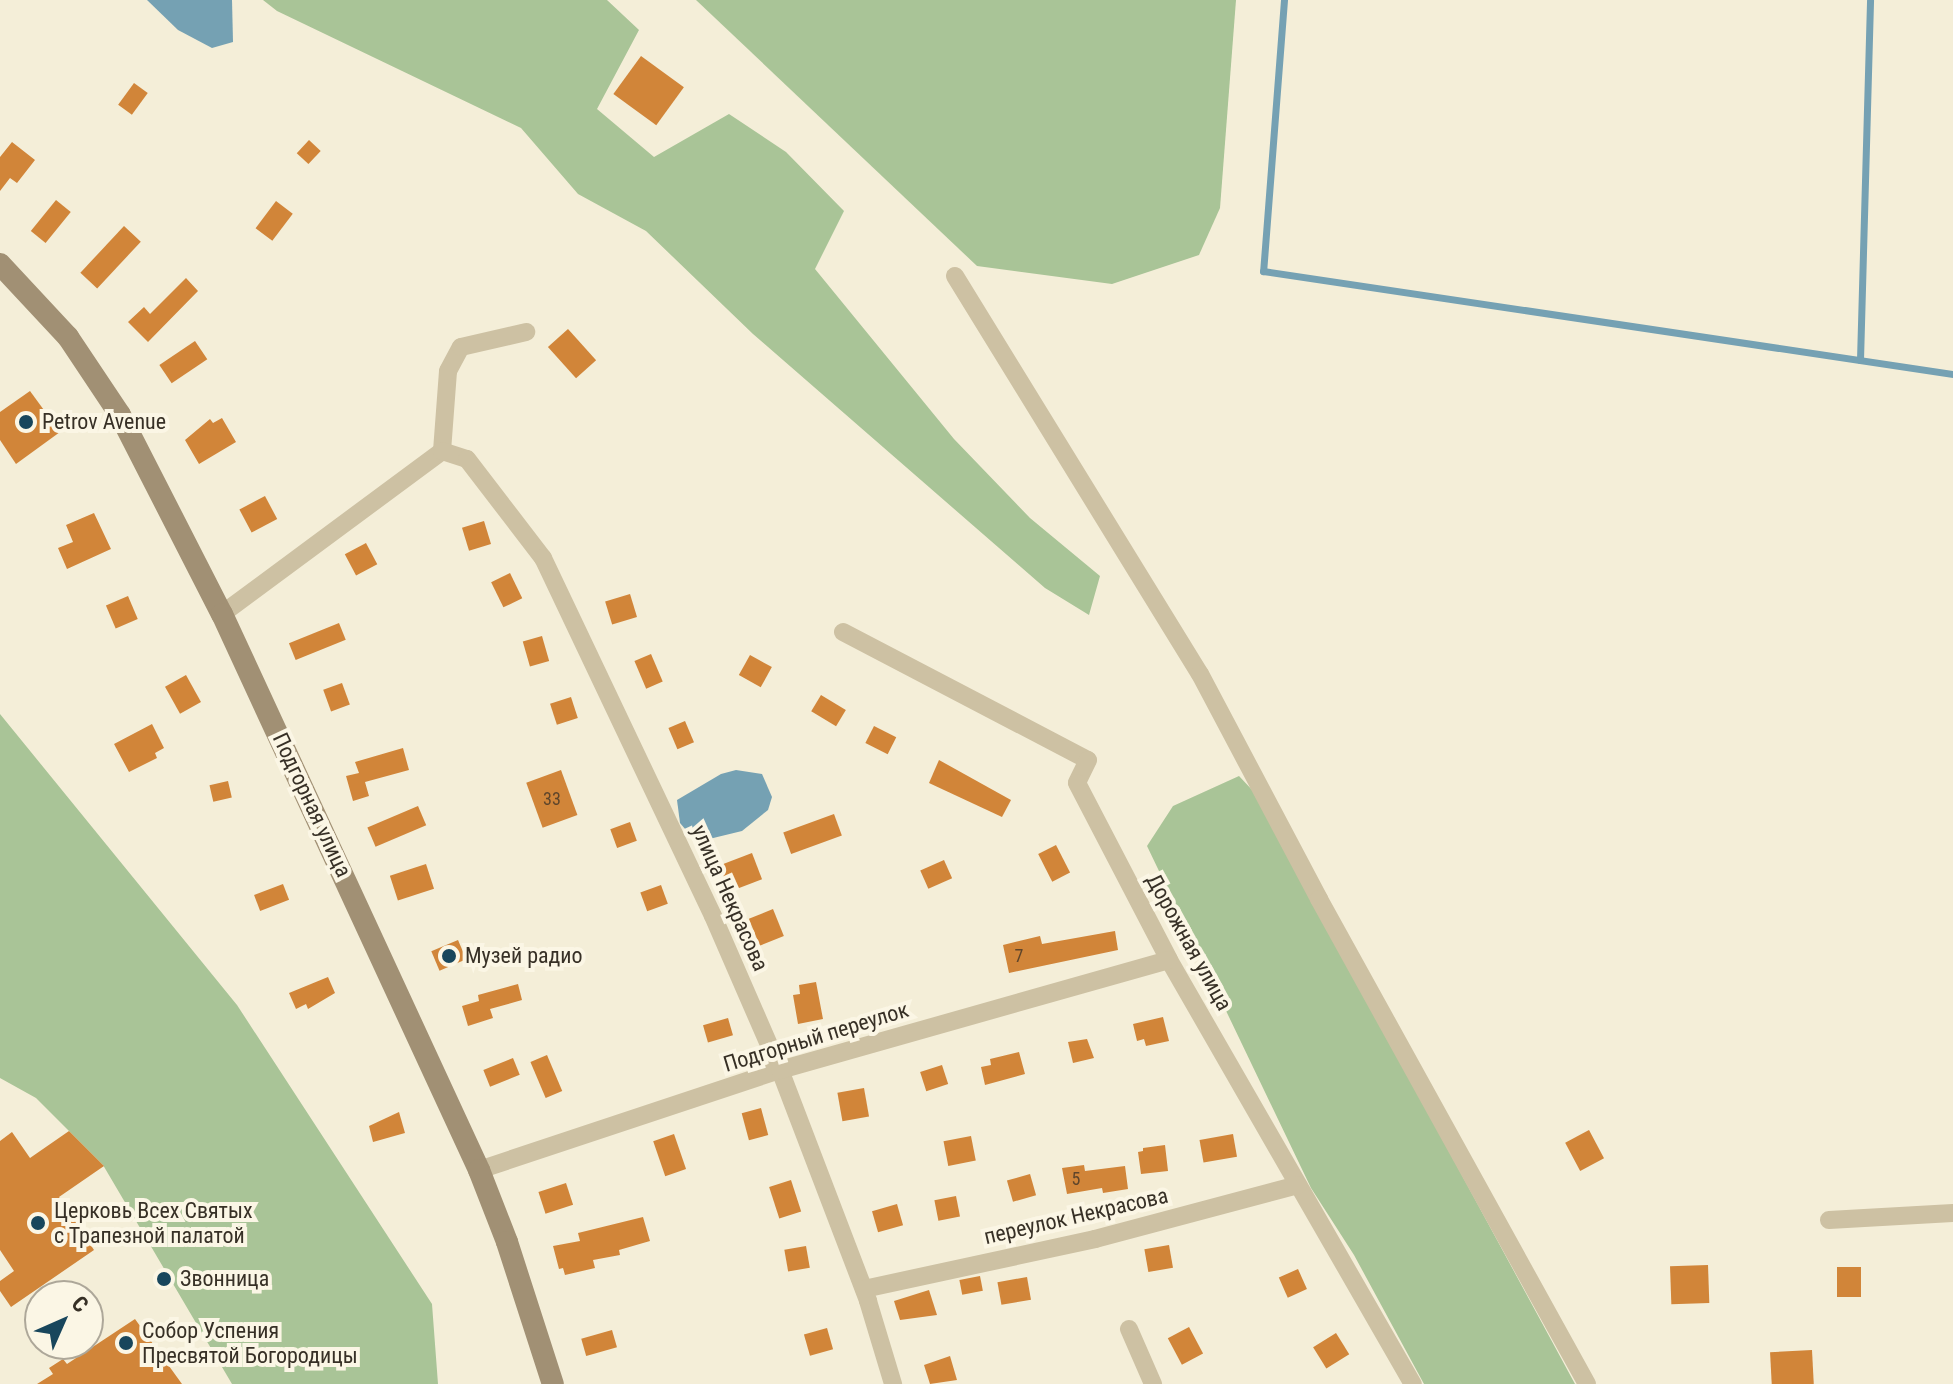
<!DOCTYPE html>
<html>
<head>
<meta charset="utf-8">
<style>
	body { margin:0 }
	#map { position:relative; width:1953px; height:1384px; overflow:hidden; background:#f4eed8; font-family:"Roboto Condensed",sans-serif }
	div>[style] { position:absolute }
	.green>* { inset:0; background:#a9c497 }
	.water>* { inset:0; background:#75a1b3 }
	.stream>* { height:7px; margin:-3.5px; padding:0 3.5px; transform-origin:3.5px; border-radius:3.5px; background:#75a1b3 }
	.building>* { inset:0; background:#d18539; transform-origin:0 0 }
	.minor>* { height:18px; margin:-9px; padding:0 9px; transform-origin:9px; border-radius:9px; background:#cdc1a3 }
	.secondary>* { height:22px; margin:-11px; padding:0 11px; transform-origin:11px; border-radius:11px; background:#a19074 }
	.dots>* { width:22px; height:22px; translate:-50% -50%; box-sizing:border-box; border:4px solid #fbf6e5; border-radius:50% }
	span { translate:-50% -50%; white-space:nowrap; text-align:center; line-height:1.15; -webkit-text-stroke:8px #fbf6e5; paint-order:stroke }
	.number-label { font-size:18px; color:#5e452b }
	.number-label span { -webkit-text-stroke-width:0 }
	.poi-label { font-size:22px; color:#373026 }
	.left { translate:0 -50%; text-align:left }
	.street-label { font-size:22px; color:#373026 }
	.north { position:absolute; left:24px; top:1280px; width:80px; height:80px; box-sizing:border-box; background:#fbf6e5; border:2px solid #ada799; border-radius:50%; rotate:45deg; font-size:22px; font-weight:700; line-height:32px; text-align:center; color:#373026 }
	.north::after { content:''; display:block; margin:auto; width:28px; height:36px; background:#18465c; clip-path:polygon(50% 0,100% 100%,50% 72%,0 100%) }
</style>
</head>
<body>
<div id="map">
	<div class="green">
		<i style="clip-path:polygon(263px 0,607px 0,639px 30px,597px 109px,654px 157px,729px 114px,786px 152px,844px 211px,815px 269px,954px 439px,1030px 518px,1100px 576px,1089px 615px,1045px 588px,753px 334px,646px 231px,578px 194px,521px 128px,277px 11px)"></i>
		<i style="clip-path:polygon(696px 0,1236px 0,1220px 208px,1199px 255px,1112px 284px,977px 266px)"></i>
		<i style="clip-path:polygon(0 714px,237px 1005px,432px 1304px,438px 1384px,232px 1384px,103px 1165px,36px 1098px,0 1078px)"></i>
		<i style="clip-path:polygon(1239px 776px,1255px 793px,1575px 1384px,1424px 1384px,1354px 1255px,1311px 1188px,1147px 846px,1173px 806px)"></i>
	</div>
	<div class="water">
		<i style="clip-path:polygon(147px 0,232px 0,233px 42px,212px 48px,178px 30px)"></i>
		<i style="clip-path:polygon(736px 770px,762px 774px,772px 797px,768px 810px,742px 831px,705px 840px,691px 836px,680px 823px,677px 800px,721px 774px)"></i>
	</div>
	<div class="stream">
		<i style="left:1284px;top:0;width:272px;rotate:94.4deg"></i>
		<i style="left:1263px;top:271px;width:698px;rotate:8.49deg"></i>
		<i style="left:1860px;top:360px;width:360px;rotate:-88.4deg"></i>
	</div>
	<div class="building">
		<i style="left:641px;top:56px;width:53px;height:47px;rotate:36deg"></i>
		<i style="left:134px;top:83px;width:17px;height:27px;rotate:36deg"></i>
		<i style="left:309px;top:140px;width:16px;height:18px;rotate:43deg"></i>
		<i style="clip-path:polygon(12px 142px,35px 160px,17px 183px,10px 178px,0 191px,0 157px)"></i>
		<i style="left:56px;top:200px;width:19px;height:40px;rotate:39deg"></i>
		<i style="left:276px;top:201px;width:21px;height:34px;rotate:37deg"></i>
		<i style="left:124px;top:226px;width:23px;height:64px;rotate:43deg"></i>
		<i style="clip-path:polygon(186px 278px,198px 291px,148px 342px,128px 322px,144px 307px,150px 314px)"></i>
		<i style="left:568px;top:329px;width:42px;height:27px;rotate:48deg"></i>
		<i style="left:195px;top:341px;width:22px;height:43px;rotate:56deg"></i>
		<i style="clip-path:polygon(30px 391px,60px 432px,16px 464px,0 440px,0 412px)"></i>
		<i style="clip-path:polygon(222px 418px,236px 442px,199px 464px,185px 440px,210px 419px,213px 423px)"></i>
		<i style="left:265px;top:496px;width:26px;height:29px;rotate:62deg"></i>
		<i style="clip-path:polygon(94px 513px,111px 549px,67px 569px,58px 548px,73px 542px,66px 525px)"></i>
		<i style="left:484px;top:521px;width:24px;height:23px;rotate:73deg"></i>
		<i style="left:366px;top:543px;width:24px;height:24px;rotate:62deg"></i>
		<i style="left:510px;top:573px;width:28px;height:21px;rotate:64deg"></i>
		<i style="left:630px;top:594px;width:24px;height:26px;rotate:73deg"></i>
		<i style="left:128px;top:596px;width:25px;height:24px;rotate:67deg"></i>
		<i style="left:339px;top:623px;width:18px;height:54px;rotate:68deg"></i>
		<i style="left:542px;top:636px;width:26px;height:20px;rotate:74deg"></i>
		<i style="left:651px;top:654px;width:30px;height:18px;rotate:67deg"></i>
		<i style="left:750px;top:655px;width:25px;height:23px;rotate:29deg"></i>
		<i style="left:186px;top:675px;width:31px;height:24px;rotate:61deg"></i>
		<i style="left:342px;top:683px;width:23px;height:20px;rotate:70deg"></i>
		<i style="left:821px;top:695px;width:29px;height:19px;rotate:31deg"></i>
		<i style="left:571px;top:697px;width:22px;height:22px;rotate:72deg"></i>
		<i style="left:685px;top:721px;width:23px;height:18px;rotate:67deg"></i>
		<i style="clip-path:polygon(152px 724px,164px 748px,155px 753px,157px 758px,129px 772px,114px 744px)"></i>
		<i style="left:874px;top:726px;width:25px;height:19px;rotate:27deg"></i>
		<i style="clip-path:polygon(403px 748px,409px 770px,365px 782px,369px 796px,353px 801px,346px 776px,359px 773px,355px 762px)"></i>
		<i style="clip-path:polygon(939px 760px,1011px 800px,1002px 817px,929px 783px)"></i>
		<i style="left:561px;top:770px;width:48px;height:37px;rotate:70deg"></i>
		<i style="left:228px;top:781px;width:17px;height:19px;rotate:77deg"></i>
		<i style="left:418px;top:806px;width:21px;height:55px;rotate:67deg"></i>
		<i style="left:834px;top:814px;width:23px;height:54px;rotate:70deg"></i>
		<i style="left:630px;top:822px;width:20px;height:21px;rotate:70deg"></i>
		<i style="left:1056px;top:845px;width:31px;height:20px;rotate:63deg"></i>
		<i style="left:752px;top:853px;width:28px;height:35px;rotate:69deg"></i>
		<i style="left:944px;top:860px;width:20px;height:26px;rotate:66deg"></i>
		<i style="left:426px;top:864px;width:26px;height:38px;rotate:72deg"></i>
		<i style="left:283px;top:884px;width:17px;height:31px;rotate:69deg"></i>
		<i style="left:661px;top:885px;width:20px;height:22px;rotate:70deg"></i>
		<i style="left:773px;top:909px;width:29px;height:26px;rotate:68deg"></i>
		<i style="clip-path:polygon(1115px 931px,1118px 950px,1009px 973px,1003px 945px,1040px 936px,1042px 944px)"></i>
		<i style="left:458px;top:940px;width:21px;height:29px;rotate:67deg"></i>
		<i style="clip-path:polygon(328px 977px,335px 993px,308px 1009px,306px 1004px,296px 1009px,289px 993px)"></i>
		<i style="clip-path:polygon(816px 982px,823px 1019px,798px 1024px,793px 995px,800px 994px,799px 985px)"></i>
		<i style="clip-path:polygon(518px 984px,522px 1000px,490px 1009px,493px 1018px,468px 1026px,462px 1006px,479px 1001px,478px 995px)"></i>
		<i style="clip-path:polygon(1163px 1017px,1169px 1041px,1146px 1046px,1144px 1039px,1137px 1041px,1133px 1024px)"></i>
		<i style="left:728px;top:1018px;width:18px;height:26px;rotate:74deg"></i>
		<i style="clip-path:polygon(1087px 1039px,1094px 1058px,1073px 1063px,1068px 1042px)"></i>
		<i style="clip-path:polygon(1019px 1052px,1025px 1074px,985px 1085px,981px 1067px,991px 1065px,990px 1059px)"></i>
		<i style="left:547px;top:1055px;width:39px;height:18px;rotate:67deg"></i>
		<i style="left:513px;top:1058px;width:18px;height:32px;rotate:68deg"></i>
		<i style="left:942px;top:1065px;width:20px;height:23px;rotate:72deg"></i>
		<i style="left:864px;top:1088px;width:29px;height:27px;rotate:80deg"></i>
		<i style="left:761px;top:1108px;width:28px;height:20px;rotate:75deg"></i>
		<i style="clip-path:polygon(399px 1112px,405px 1133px,373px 1142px,369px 1126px)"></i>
		<i style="left:1589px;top:1130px;width:32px;height:27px;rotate:62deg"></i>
		<i style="clip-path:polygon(69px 1131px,104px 1166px,59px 1197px,94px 1250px,11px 1307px,0 1291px,0 1281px,14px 1271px,0 1250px,0 1141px,12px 1132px,30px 1158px)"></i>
		<i style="left:674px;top:1134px;width:37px;height:22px;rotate:71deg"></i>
		<i style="left:1233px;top:1134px;width:23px;height:34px;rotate:80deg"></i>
		<i style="left:971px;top:1136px;width:25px;height:28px;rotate:79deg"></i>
		<i style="clip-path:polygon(1165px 1145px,1168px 1171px,1141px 1174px,1138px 1152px,1143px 1151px,1143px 1148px)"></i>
		<i style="clip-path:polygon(1084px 1165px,1085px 1171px,1125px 1166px,1128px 1189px,1103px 1193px,1102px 1188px,1067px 1194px,1062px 1168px)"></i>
		<i style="left:1030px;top:1174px;width:22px;height:24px;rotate:74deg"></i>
		<i style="left:791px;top:1180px;width:33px;height:23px;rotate:72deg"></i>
		<i style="left:566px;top:1183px;width:23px;height:29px;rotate:72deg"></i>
		<i style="left:956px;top:1196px;width:21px;height:22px;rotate:79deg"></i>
		<i style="left:897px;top:1204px;width:22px;height:26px;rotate:74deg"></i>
		<i style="clip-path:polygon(643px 1217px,650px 1241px,619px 1250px,620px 1255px,593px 1260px,595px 1268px,565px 1275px,563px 1268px,559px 1269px,553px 1246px,580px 1241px,578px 1233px)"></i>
		<i style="left:1169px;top:1245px;width:23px;height:25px;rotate:80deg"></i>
		<i style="left:806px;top:1246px;width:22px;height:22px;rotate:80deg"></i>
		<i style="left:1708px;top:1265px;width:38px;height:38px;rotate:88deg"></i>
		<i style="left:1861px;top:1267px;width:30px;height:24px;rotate:90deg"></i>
		<i style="left:1298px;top:1269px;width:22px;height:21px;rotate:66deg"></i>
		<i style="left:980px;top:1276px;width:15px;height:21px;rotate:79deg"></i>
		<i style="left:1027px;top:1277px;width:23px;height:30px;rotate:80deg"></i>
		<i style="clip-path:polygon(929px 1290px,937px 1315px,900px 1320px,894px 1301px)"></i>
		<i style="clip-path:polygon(135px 1319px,182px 1384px,37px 1384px,53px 1374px,49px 1368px,63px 1359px,67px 1364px)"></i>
		<i style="left:1189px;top:1327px;width:30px;height:24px;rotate:62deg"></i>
		<i style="left:827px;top:1328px;width:22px;height:24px;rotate:74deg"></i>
		<i style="left:612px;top:1330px;width:18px;height:32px;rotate:74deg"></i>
		<i style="left:1336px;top:1333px;width:25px;height:27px;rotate:58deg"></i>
		<i style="left:1812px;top:1350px;width:34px;height:42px;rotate:87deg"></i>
		<i style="clip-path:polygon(950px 1356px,957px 1380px,930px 1384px,924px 1365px)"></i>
	</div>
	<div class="minor">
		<i style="left:955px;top:276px;width:467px;rotate:58.4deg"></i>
		<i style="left:1200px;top:674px;width:255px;rotate:62.1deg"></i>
		<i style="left:1319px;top:899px;width:554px;rotate:61.08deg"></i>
		<i style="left:442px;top:451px;width:80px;rotate:-85.7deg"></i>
		<i style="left:448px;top:371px;width:27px;rotate:-62deg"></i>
		<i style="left:461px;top:347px;width:67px;rotate:-13deg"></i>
		<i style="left:222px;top:614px;width:274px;rotate:-36.5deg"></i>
		<i style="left:442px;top:451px;width:26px;rotate:18deg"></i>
		<i style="left:467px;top:459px;width:125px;rotate:52.5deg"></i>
		<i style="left:543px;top:558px;width:396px;rotate:64.6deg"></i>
		<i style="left:713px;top:916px;width:168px;rotate:66.5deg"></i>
		<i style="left:780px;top:1070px;width:247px;rotate:69.1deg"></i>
		<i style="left:868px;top:1301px;width:87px;rotate:73.2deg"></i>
		<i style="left:843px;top:632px;width:276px;rotate:27.6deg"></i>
		<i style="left:1088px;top:760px;width:25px;rotate:116deg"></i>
		<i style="left:1077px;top:783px;width:199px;rotate:62.5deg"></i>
		<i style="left:1169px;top:960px;width:489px;rotate:60.1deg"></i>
		<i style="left:479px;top:1170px;width:317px;rotate:-18.4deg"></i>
		<i style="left:780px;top:1070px;width:404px;rotate:-15.8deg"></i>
		<i style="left:1829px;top:1220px;width:124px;rotate:-3.2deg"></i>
		<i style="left:864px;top:1289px;width:236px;rotate:-12.2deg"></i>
		<i style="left:1095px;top:1239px;width:210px;rotate:-14.9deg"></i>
		<i style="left:1129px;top:1329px;width:60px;rotate:66.4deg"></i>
	</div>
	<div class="secondary">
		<i style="left:0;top:264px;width:100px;rotate:47deg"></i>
		<i style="left:68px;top:337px;width:94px;rotate:56.3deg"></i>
		<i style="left:120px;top:415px;width:224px;rotate:62.9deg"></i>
		<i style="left:222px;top:614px;width:613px;rotate:65.19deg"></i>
		<i style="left:479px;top:1170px;width:77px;rotate:68.7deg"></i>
		<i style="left:507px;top:1242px;width:149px;rotate:72.1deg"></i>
	</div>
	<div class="dots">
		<i style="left:26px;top:422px;background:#18465c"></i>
		<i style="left:449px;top:956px;background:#18465c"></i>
		<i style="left:38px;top:1223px;background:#18465c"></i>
		<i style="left:164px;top:1279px;background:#18465c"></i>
		<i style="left:126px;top:1343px;background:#18465c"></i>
	</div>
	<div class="number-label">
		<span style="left:552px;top:799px">33</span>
		<span style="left:1019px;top:956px">7</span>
		<span style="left:1076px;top:1179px">5</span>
	</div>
	<div class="poi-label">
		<span class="left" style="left:42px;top:422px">Petrov Avenue</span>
		<span class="left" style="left:465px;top:956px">Музей радио</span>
		<span class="left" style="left:54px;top:1223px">Церковь Всех Святых<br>с Трапезной палатой</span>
		<span class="left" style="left:180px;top:1279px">Звонница</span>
		<span class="left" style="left:142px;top:1343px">Собор Успения<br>Пресвятой Богородицы</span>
	</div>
	<div class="street-label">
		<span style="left:312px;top:805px;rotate:65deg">Подгорная улица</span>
		<span style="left:730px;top:898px;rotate:66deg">улица Некрасова</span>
		<span style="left:1189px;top:942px;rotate:61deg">Дорожная улица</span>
		<span style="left:816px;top:1037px;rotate:-17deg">Подгорный переулок</span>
		<span style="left:1076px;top:1216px;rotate:-13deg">переулок Некрасова</span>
	</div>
	<div class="north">С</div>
</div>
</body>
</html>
